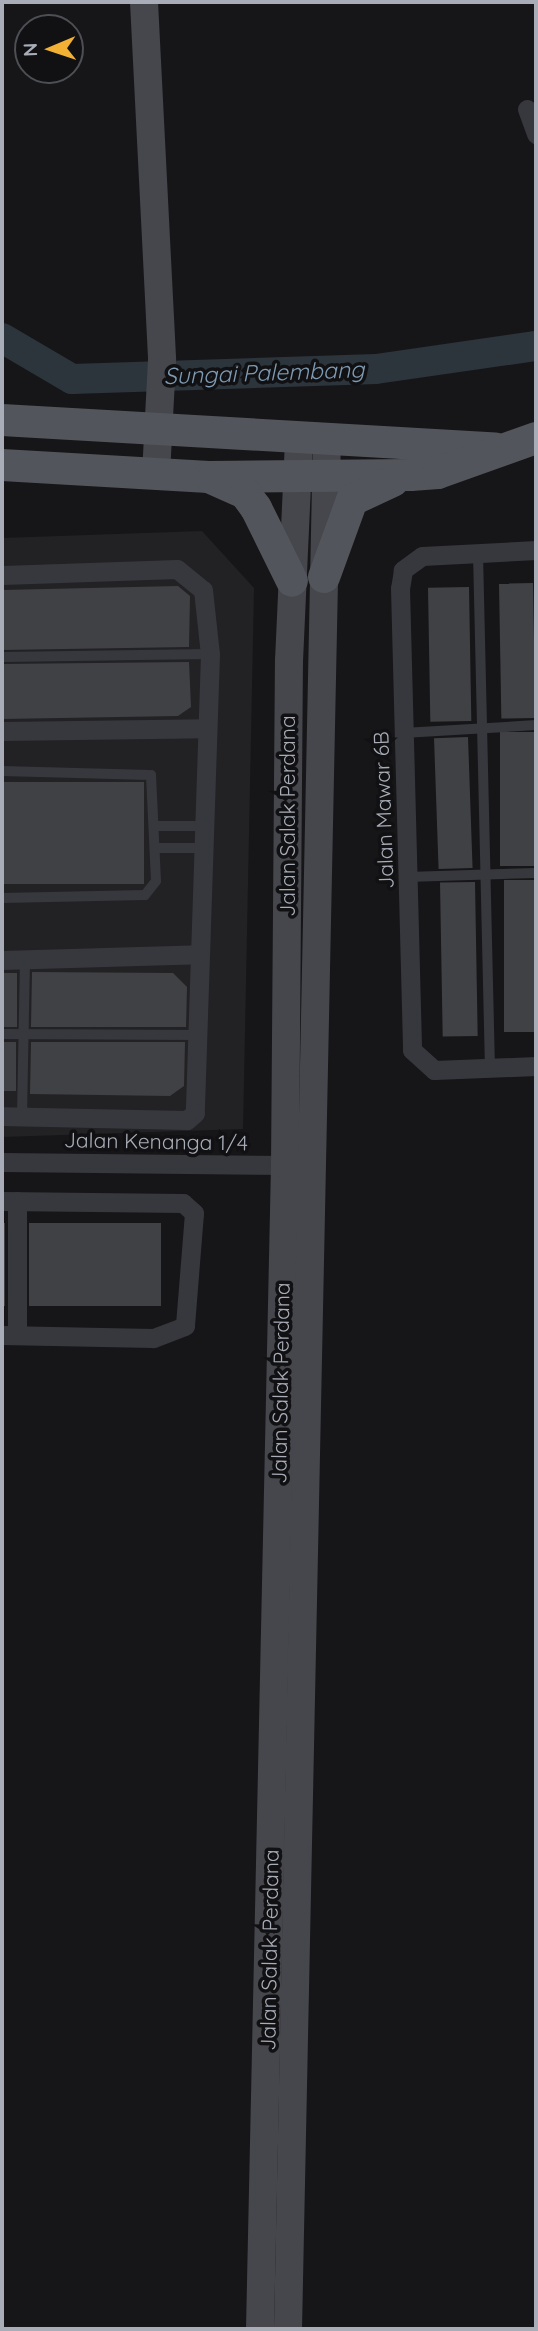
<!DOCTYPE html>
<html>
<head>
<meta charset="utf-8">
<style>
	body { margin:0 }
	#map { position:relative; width:538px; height:2331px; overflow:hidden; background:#161618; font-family:Quicksand,sans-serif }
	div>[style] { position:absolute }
	.built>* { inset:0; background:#222225 }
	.river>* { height:30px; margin:-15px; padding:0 15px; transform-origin:15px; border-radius:15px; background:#2c353c }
	.building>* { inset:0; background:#404145; transform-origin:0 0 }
	.lane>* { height:10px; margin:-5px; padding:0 5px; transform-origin:5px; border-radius:5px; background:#37383d }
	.street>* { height:19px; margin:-9.5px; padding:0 9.5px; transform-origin:9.5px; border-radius:9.5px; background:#37383d }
	.secondary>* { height:28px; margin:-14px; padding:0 14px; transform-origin:14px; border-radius:14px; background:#45474d }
	.primary>* { height:32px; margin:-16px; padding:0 16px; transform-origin:16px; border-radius:16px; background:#53555c }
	span { translate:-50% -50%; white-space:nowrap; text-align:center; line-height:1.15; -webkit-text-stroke:7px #111113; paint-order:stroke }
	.street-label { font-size:21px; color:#a8adb8 }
	.water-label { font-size:23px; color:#7f9bb3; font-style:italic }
	.frame { position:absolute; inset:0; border:4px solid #a8adb8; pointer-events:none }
	.north { position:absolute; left:14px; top:14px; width:70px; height:70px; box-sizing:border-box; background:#111113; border:2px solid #4d4f55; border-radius:50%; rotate:268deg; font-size:19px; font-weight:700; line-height:28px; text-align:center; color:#a8adb8 }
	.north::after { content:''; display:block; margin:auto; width:24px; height:32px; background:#f2b134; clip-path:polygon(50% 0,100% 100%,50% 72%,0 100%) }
</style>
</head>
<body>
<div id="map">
	<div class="built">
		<i style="clip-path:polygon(202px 531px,254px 588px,243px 1129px,2px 1137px,2px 538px)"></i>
	</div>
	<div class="river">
		<i style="left:2px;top:338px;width:81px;rotate:30.4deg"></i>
		<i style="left:72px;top:379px;width:304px;rotate:-1.9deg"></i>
		<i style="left:376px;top:369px;width:162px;rotate:-8.2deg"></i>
	</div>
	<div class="building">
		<i style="left:533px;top:583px;width:135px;height:34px;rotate:89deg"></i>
		<i style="clip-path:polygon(178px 586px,190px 596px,189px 647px,2px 650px,2px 590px)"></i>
		<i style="left:469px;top:587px;width:134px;height:41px;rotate:89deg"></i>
		<i style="clip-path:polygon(189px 662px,191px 707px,178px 716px,2px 719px,2px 664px)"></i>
		<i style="left:536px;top:732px;width:134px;height:36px;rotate:90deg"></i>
		<i style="left:468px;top:737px;width:131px;height:34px;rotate:88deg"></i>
		<i style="left:144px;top:782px;width:102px;height:142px;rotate:90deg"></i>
		<i style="left:536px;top:880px;width:152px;height:32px;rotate:90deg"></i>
		<i style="left:475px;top:882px;width:154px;height:35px;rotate:89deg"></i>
		<i style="clip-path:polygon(32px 972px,173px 973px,187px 987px,186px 1027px,31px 1027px)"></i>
		<i style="left:2px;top:973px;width:15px;height:54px"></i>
		<i style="left:2px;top:1042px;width:14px;height:49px"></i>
		<i style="clip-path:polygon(31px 1042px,185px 1042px,184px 1086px,170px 1096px,30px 1094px)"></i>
		<i style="left:2px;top:1223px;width:3px;height:83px"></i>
		<i style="left:29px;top:1223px;width:132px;height:83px"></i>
	</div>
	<div class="lane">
		<i style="left:478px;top:553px;width:516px;rotate:88.67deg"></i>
		<i style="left:2px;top:657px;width:208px;rotate:-0.8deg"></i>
		<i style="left:403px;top:733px;width:133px;rotate:-3.4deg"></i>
		<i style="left:2px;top:771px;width:149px;rotate:1.5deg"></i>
		<i style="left:151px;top:775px;width:106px;rotate:87.3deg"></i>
		<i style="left:156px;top:881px;width:18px;rotate:128deg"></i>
		<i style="left:145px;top:895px;width:143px;rotate:178.8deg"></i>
		<i style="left:156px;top:826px;width:48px"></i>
		<i style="left:156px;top:848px;width:47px"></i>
		<i style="left:407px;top:877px;width:129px;rotate:-1.8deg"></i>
		<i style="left:2px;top:1034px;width:198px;rotate:0.3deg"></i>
		<i style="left:22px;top:1116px;width:157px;rotate:-88.9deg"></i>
	</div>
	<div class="street">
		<i style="left:527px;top:109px;width:27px;rotate:70deg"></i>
		<i style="left:536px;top:550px;width:114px;rotate:177deg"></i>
		<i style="left:422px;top:556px;width:24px;rotate:144deg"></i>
		<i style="left:403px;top:570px;width:18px;rotate:99deg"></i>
		<i style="left:400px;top:588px;width:462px;rotate:88.5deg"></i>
		<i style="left:412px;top:1050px;width:30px;rotate:42deg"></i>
		<i style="left:434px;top:1070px;width:102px;rotate:-2.2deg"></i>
		<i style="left:2px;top:575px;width:175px;rotate:-2deg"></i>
		<i style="left:177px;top:569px;width:33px;rotate:39deg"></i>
		<i style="left:203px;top:590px;width:64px;rotate:83.8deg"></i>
		<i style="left:210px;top:654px;width:459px;rotate:91.9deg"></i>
		<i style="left:195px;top:1113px;width:11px;rotate:139deg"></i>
		<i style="left:187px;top:1120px;width:185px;rotate:-178.8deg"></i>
		<i style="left:2px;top:731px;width:204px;rotate:-0.8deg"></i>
		<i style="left:2px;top:960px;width:197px;rotate:-1.7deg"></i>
		<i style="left:2px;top:1162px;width:296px;rotate:0.6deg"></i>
		<i style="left:2px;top:1201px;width:181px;rotate:0.6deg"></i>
		<i style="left:183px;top:1203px;width:15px;rotate:42deg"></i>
		<i style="left:194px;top:1213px;width:113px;rotate:94.6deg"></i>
		<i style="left:185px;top:1326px;width:34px;rotate:159deg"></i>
		<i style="left:153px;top:1338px;width:151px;rotate:-178.9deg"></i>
		<i style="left:17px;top:1201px;width:134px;rotate:90deg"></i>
	</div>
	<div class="secondary">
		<i style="left:144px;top:2px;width:358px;rotate:87.1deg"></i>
		<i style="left:162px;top:360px;width:115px;rotate:93deg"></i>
		<i style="left:260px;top:2329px;width:1164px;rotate:-88.77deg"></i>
		<i style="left:285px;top:1165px;width:504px;rotate:-89.55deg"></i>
		<i style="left:289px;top:661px;width:224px;rotate:-87.4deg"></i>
		<i style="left:288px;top:2329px;width:1891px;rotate:-88.82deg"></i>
	</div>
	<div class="primary">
		<i style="left:2px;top:420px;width:494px;rotate:3.3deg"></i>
		<i style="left:2px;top:465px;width:207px;rotate:3.3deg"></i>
		<i style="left:209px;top:477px;width:202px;rotate:-0.6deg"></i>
		<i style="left:411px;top:475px;width:27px;rotate:-4deg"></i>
		<i style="left:438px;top:473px;width:104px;rotate:-19.7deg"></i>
		<i style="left:213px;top:479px;width:35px;rotate:24deg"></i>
		<i style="left:245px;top:493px;width:19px;rotate:54deg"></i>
		<i style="left:256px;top:508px;width:81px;rotate:63.7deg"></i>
		<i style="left:324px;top:577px;width:82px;rotate:-70deg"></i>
		<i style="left:352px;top:500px;width:45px;rotate:-24.9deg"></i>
	</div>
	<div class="street-label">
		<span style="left:383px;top:810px;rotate:-92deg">Jalan Mawar 6B</span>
		<span style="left:287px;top:816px;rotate:-90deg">Jalan Salak Perdana</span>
		<span style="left:156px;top:1141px;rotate:1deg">Jalan Kenanga 1/4</span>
		<span style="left:280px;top:1383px;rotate:-89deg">Jalan Salak Perdana</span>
		<span style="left:269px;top:1950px;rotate:-89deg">Jalan Salak Perdana</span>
	</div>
	<div class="water-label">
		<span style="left:264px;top:373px;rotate:-2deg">Sungai Palembang</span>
	</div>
	<div class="frame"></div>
	<div class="north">N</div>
</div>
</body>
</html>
